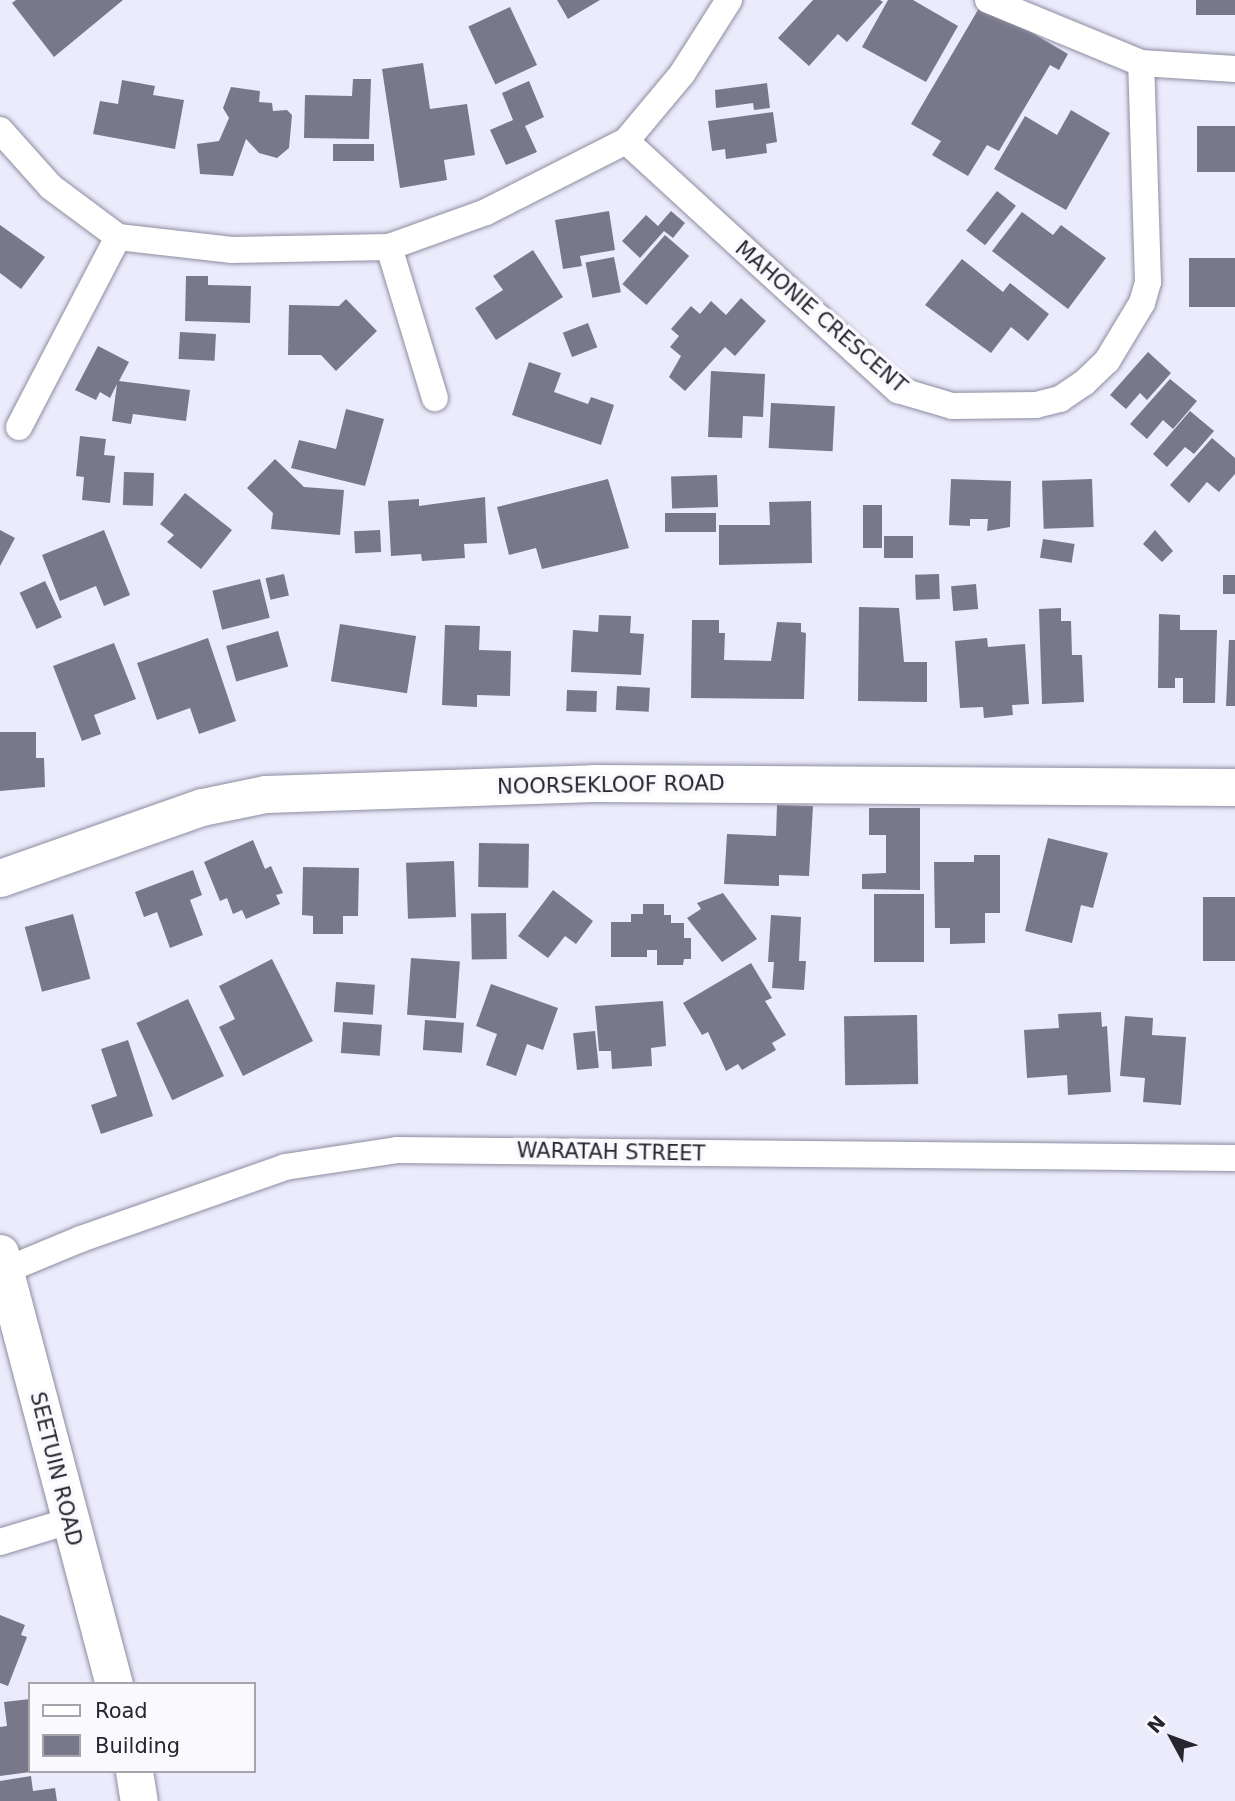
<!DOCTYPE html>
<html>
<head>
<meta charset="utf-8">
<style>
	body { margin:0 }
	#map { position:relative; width:1235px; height:1801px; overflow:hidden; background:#ebebfc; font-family:"DejaVu Sans",sans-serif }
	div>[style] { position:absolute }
	.building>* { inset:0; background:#79788b; transform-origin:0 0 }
	.roads { filter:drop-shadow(0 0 2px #8d8da0) drop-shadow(0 0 2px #8d8da0) }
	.street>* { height:26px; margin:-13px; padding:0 13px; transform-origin:13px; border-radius:13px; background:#fff }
	.secondary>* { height:37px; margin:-18.5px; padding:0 18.5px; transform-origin:18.5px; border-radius:18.5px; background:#fff }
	span { translate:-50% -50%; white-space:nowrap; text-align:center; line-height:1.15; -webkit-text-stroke:7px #f9f9fe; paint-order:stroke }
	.street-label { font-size:21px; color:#27262e }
	.legend { position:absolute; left:28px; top:1682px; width:228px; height:91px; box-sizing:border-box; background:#f9f9fe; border:2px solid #a5a5ab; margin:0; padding:9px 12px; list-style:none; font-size:21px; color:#27262e }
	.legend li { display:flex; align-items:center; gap:14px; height:35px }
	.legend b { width:35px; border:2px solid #a5a5ab }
	.north { position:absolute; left:1137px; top:1703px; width:70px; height:70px; -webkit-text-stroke:5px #f9f9fe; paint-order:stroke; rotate:311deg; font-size:19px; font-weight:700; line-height:28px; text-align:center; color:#27262e }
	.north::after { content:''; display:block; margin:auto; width:24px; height:32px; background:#27262e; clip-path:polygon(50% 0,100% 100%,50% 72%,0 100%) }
</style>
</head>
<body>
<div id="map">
	<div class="building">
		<i style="clip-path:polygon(16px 0,123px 0,54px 57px,12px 3px)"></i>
		<i style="clip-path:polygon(557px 0,600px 0,568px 19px)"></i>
		<i style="clip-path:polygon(813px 0,880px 0,883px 2px,847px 42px,838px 34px,809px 66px,778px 38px)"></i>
		<i style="clip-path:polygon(888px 0,913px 0,958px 26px,926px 82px,862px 47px)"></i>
		<i style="left:1196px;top:0;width:39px;height:15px"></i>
		<i style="clip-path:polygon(982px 3px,1068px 54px,1059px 70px,1050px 65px,999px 151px,987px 145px,968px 176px,932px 155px,941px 141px,911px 124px)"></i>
		<i style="left:510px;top:7px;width:64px;height:46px;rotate:65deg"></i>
		<i style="clip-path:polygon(423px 63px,430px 109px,467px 104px,475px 155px,444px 160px,447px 180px,400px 188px,382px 69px)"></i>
		<i style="clip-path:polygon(353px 79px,371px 79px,369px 139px,304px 138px,305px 95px,352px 96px)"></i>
		<i style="clip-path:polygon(122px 80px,155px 86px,153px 95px,184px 100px,175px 149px,93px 134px,100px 101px,118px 104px)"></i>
		<i style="clip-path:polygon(529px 81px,544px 117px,525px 126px,537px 152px,506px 165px,490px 130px,513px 120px,502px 93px)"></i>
		<i style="clip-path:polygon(767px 83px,770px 108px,754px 110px,753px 103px,716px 108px,715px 90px)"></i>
		<i style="clip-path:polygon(231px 87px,260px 91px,259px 102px,272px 103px,273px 111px,287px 110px,292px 115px,289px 148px,277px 158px,259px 153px,246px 139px,233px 176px,200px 174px,197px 144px,219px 141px,229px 118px,223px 108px)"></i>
		<i style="clip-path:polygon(1071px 110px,1110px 133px,1066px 210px,994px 169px,1025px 116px,1057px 135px)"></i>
		<i style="clip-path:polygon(773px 112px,777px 142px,766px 144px,767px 153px,726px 159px,725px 149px,712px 151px,708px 121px)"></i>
		<i style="left:1235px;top:126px;width:46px;height:38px;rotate:90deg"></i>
		<i style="left:333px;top:144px;width:41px;height:17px"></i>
		<i style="left:997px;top:191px;width:24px;height:50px;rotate:38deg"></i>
		<i style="clip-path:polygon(609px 211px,615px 250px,580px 256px,582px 266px,563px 269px,555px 220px)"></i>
		<i style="clip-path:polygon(671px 211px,685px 223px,673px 238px,664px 231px,640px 258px,622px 241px,646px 215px,658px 226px)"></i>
		<i style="clip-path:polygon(1022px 212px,1053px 235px,1061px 225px,1106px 258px,1068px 309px,992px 251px)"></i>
		<i style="clip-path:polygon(0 225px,45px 257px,21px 289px,0 273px)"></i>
		<i style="left:665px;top:235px;width:32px;height:65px;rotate:41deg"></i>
		<i style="clip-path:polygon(533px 250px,563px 297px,496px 340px,475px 308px,503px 290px,493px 276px)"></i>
		<i style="left:614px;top:257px;width:36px;height:29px;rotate:79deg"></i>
		<i style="left:1235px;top:258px;width:49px;height:46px;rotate:90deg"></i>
		<i style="clip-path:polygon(962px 259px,1003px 292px,1010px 283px,1049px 314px,1028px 341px,1011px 327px,991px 353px,925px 305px)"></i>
		<i style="clip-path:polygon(186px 276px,208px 276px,208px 285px,251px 286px,250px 323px,185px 321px)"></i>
		<i style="clip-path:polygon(741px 298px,766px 321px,735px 356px,725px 347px,685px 391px,669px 377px,681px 356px,670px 347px,679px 336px,671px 329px,691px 306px,700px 314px,711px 301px,726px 315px)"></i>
		<i style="clip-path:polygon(346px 299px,377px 331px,336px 371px,321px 355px,288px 355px,289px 305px,339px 306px)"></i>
		<i style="left:588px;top:323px;width:26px;height:27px;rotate:69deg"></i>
		<i style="left:180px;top:332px;width:36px;height:27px;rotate:3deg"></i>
		<i style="clip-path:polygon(98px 346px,129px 362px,119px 381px,190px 390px,186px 421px,133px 414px,131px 424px,112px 421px,117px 384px,110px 398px,100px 392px,96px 400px,75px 390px)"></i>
		<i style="clip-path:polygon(1148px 352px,1171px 373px,1147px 400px,1140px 393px,1126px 409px,1110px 395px)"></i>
		<i style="clip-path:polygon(529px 362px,561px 373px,554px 392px,588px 404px,591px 397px,614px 405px,601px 445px,512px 415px)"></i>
		<i style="clip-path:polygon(711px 371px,765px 374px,763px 417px,743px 416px,742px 438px,708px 437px)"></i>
		<i style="clip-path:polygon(1170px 379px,1197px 401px,1173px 429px,1163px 420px,1147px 439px,1130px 424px)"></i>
		<i style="left:771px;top:403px;width:64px;height:45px;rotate:3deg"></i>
		<i style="clip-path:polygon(346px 409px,384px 419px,365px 486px,291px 468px,299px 440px,336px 449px)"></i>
		<i style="clip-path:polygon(1190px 411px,1214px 431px,1194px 454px,1185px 447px,1167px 467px,1153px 454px)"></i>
		<i style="clip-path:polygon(80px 436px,106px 439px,104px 455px,115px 456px,110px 503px,82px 500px,84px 477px,76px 476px)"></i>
		<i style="clip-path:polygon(1212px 438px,1235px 458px,1235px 474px,1219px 492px,1207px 482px,1189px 503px,1170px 485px)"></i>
		<i style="clip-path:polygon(275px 459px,304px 487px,344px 490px,340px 535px,271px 529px,273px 513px,247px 488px)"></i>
		<i style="left:124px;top:472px;width:30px;height:33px;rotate:2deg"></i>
		<i style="left:717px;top:475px;width:32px;height:46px;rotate:88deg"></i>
		<i style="clip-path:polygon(608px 479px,629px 548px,542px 569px,536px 548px,509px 555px,497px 507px)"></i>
		<i style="clip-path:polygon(951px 479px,1011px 481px,1010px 527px,987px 531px,988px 519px,970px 519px,970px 526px,949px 525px)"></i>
		<i style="left:1092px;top:479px;width:48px;height:50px;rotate:88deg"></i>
		<i style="clip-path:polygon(185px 493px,232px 530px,201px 569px,167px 542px,174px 535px,160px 524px)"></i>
		<i style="clip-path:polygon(485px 497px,487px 543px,464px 544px,465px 558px,422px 561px,421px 554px,391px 556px,388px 501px,419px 499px,419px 506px)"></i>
		<i style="clip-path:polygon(811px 501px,812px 563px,719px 565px,719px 525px,770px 525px,769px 502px)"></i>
		<i style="left:863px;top:505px;width:19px;height:43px"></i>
		<i style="left:665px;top:513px;width:51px;height:19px"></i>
		<i style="clip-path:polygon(0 530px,15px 538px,0 566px)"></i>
		<i style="clip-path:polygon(104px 530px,130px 595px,104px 606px,96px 586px,60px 601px,42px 555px)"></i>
		<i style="left:380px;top:530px;width:22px;height:26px;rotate:87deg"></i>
		<i style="clip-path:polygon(1155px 530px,1173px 551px,1162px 562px,1143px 544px)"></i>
		<i style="left:884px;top:536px;width:29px;height:22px"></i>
		<i style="left:1043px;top:539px;width:32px;height:19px;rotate:9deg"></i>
		<i style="left:284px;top:574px;width:22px;height:19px;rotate:77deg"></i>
		<i style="left:939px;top:574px;width:25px;height:24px;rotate:88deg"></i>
		<i style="left:1223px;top:575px;width:12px;height:19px"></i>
		<i style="left:260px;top:579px;width:40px;height:49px;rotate:76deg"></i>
		<i style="left:45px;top:581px;width:40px;height:28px;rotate:65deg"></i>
		<i style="left:976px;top:584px;width:25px;height:25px;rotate:85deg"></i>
		<i style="clip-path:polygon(859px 607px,899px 608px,904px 662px,927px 662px,927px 702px,858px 701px)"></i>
		<i style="clip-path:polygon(1061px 608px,1061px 621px,1071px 621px,1072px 655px,1082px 655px,1084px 702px,1042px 704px,1039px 609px)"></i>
		<i style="clip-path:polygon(1159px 614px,1180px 615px,1180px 630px,1217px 630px,1215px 703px,1183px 703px,1183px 678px,1175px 678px,1175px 688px,1158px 688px)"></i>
		<i style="clip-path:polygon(599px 615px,631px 616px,630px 633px,644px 634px,641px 675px,571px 672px,573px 630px,598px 632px)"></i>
		<i style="clip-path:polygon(692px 620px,719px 620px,719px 633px,725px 633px,724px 660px,771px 661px,777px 622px,801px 623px,801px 632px,806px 633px,804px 699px,691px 698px)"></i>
		<i style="left:340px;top:624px;width:77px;height:58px;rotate:9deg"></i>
		<i style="clip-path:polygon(445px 625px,480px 626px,479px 650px,511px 651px,510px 696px,477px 695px,477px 707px,442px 705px)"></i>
		<i style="left:278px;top:631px;width:37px;height:54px;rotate:74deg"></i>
		<i style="clip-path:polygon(208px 638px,236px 721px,199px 734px,190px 708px,157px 720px,137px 663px)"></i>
		<i style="clip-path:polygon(987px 638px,988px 647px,1025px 644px,1029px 704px,1012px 705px,1013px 715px,984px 718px,983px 707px,960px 708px,955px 641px)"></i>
		<i style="clip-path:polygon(1229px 640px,1235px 640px,1235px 706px,1226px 706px)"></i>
		<i style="clip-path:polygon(114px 643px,136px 699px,94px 715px,101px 734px,82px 741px,53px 666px)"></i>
		<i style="left:617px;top:686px;width:33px;height:24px;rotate:3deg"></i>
		<i style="left:567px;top:690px;width:30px;height:21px;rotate:2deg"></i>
		<i style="clip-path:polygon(0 732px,36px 732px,36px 758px,44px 758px,45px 787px,0 791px)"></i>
		<i style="clip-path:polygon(777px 805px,813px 806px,809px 876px,779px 875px,779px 886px,724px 884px,727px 834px,776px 836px)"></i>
		<i style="clip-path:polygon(869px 808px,920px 808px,920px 890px,862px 889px,862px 874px,886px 873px,886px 835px,869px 835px)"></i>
		<i style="clip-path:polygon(1048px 838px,1108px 853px,1093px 908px,1081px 905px,1072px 943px,1025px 931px)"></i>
		<i style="clip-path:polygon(253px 840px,265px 869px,271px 866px,283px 893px,276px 895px,280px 904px,246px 919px,242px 910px,233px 914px,227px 898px,220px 901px,204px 862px)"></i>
		<i style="left:479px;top:843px;width:50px;height:44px;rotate:1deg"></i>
		<i style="clip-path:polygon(974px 855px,1000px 855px,1000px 913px,985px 913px,985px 943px,950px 944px,950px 928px,935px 928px,934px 862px,974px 862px)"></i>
		<i style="left:454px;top:861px;width:56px;height:48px;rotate:88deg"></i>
		<i style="clip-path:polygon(303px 867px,359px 868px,358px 916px,343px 916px,343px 934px,313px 934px,313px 916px,302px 915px)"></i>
		<i style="clip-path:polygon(193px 870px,202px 895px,190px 900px,203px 935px,170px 948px,157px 912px,144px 917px,135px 892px)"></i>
		<i style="clip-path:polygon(553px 890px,593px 921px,576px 944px,565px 936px,548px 958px,518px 936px)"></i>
		<i style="clip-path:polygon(723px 893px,757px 939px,722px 962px,687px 918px,701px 909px,697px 903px)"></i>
		<i style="left:874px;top:894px;width:50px;height:68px"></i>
		<i style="left:1203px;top:897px;width:32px;height:64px"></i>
		<i style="clip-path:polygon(643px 904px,664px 904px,664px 915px,671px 915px,671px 923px,684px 923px,684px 938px,691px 938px,691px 959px,684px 959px,683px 965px,657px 965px,657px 950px,647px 950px,647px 957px,611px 957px,611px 922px,631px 922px,631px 914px,643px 914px)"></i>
		<i style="left:506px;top:913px;width:46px;height:35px;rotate:89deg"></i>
		<i style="left:73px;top:914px;width:67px;height:50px;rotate:75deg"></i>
		<i style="clip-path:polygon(771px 915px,801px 917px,799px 961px,806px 961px,804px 990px,772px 988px,774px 962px,768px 962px)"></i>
		<i style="left:411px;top:958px;width:49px;height:57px;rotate:4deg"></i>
		<i style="clip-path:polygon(272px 959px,313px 1041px,243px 1076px,219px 1027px,235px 1019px,219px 986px)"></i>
		<i style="clip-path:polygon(751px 963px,772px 998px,765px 1001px,786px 1035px,772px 1043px,776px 1050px,742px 1070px,738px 1064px,726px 1071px,708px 1032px,702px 1035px,683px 1003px)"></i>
		<i style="left:336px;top:982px;width:39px;height:30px;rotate:4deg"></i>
		<i style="clip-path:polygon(491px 984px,558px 1008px,543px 1050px,527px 1044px,516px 1076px,486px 1065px,497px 1034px,476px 1026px)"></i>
		<i style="left:188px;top:999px;width:85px;height:57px;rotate:65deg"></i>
		<i style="clip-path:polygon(663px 1001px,666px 1046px,651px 1048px,652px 1066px,612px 1069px,611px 1051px,599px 1051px,595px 1006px)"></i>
		<i style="clip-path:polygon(1101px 1012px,1102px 1027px,1107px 1026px,1111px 1092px,1068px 1095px,1067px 1075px,1027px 1078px,1024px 1030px,1059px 1028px,1058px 1014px)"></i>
		<i style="left:917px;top:1015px;width:69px;height:73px;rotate:89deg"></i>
		<i style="clip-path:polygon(1125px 1016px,1153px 1018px,1152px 1035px,1186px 1037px,1181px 1105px,1143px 1102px,1145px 1078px,1120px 1076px)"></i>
		<i style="left:425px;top:1020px;width:39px;height:30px;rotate:4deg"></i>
		<i style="left:343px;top:1022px;width:39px;height:31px;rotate:4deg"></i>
		<i style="left:595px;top:1031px;width:37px;height:22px;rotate:84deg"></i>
		<i style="clip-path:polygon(128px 1040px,153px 1116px,101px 1134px,91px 1105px,117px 1096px,101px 1049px)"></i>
		<i style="clip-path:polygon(0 1615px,25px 1625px,21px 1635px,27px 1637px,8px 1686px,0 1683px)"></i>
		<i style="clip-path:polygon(30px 1699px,30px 1772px,0 1776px,0 1727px,7px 1726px,4px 1702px)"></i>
		<i style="clip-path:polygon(31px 1776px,33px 1791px,55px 1788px,57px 1801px,0 1801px,0 1781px)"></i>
	</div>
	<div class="roads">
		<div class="street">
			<i style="left:988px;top:0;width:165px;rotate:22.4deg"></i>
			<i style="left:1141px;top:63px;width:94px;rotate:3.7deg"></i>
			<i style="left:0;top:130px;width:76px;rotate:48.2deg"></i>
			<i style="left:51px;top:187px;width:84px;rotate:36.7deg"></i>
			<i style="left:118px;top:237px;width:115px;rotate:6.5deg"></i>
			<i style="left:232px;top:250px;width:157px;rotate:-1.1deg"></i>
			<i style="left:389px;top:247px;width:103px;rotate:-19.8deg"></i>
			<i style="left:486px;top:212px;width:157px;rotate:-26.9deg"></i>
			<i style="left:626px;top:141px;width:87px;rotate:-50.1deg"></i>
			<i style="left:682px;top:74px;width:88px;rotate:-57.6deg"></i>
			<i style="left:626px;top:141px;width:369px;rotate:42.5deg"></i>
			<i style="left:898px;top:390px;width:56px;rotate:16.5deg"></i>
			<i style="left:952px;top:406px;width:84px;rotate:-0.7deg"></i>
			<i style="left:1036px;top:405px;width:25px;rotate:-14deg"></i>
			<i style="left:1060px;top:399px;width:29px;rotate:-34deg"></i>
			<i style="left:1084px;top:383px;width:32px;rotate:-44deg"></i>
			<i style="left:1107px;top:361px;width:68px;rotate:-58.9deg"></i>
			<i style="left:1142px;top:303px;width:22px;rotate:-74deg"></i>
			<i style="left:1148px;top:282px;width:219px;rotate:-91.8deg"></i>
			<i style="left:389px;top:247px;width:158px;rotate:73.1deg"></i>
			<i style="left:19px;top:427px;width:214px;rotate:-62.5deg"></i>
			<i style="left:6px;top:1270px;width:81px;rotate:-22.5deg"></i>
			<i style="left:81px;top:1239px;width:216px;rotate:-19.4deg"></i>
			<i style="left:285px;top:1167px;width:113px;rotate:-8.6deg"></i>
			<i style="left:397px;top:1150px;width:838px;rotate:0.55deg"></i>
			<i style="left:0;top:1542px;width:72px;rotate:-16.9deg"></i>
		</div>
		<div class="secondary">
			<i style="left:0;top:878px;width:214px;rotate:-19.4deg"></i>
			<i style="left:202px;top:807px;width:64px;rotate:-11.7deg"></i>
			<i style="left:265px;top:794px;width:328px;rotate:-1.9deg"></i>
			<i style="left:593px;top:783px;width:642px;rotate:0.36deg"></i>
			<i style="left:0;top:1253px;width:446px;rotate:75.2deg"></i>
			<i style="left:134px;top:1771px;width:30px;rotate:81deg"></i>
		</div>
	</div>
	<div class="street-label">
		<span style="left:821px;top:317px;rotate:41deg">MAHONIE CRESCENT</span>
		<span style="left:611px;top:785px;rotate:-1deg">NOORSEKLOOF ROAD</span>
		<span style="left:611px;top:1152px;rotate:1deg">WARATAH STREET</span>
		<span style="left:56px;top:1469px;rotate:76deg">SEETUIN ROAD</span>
	</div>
	<ul class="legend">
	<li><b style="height:9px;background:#fff"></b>Road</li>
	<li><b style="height:19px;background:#79788b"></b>Building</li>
	</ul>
	<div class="north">N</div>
</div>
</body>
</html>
